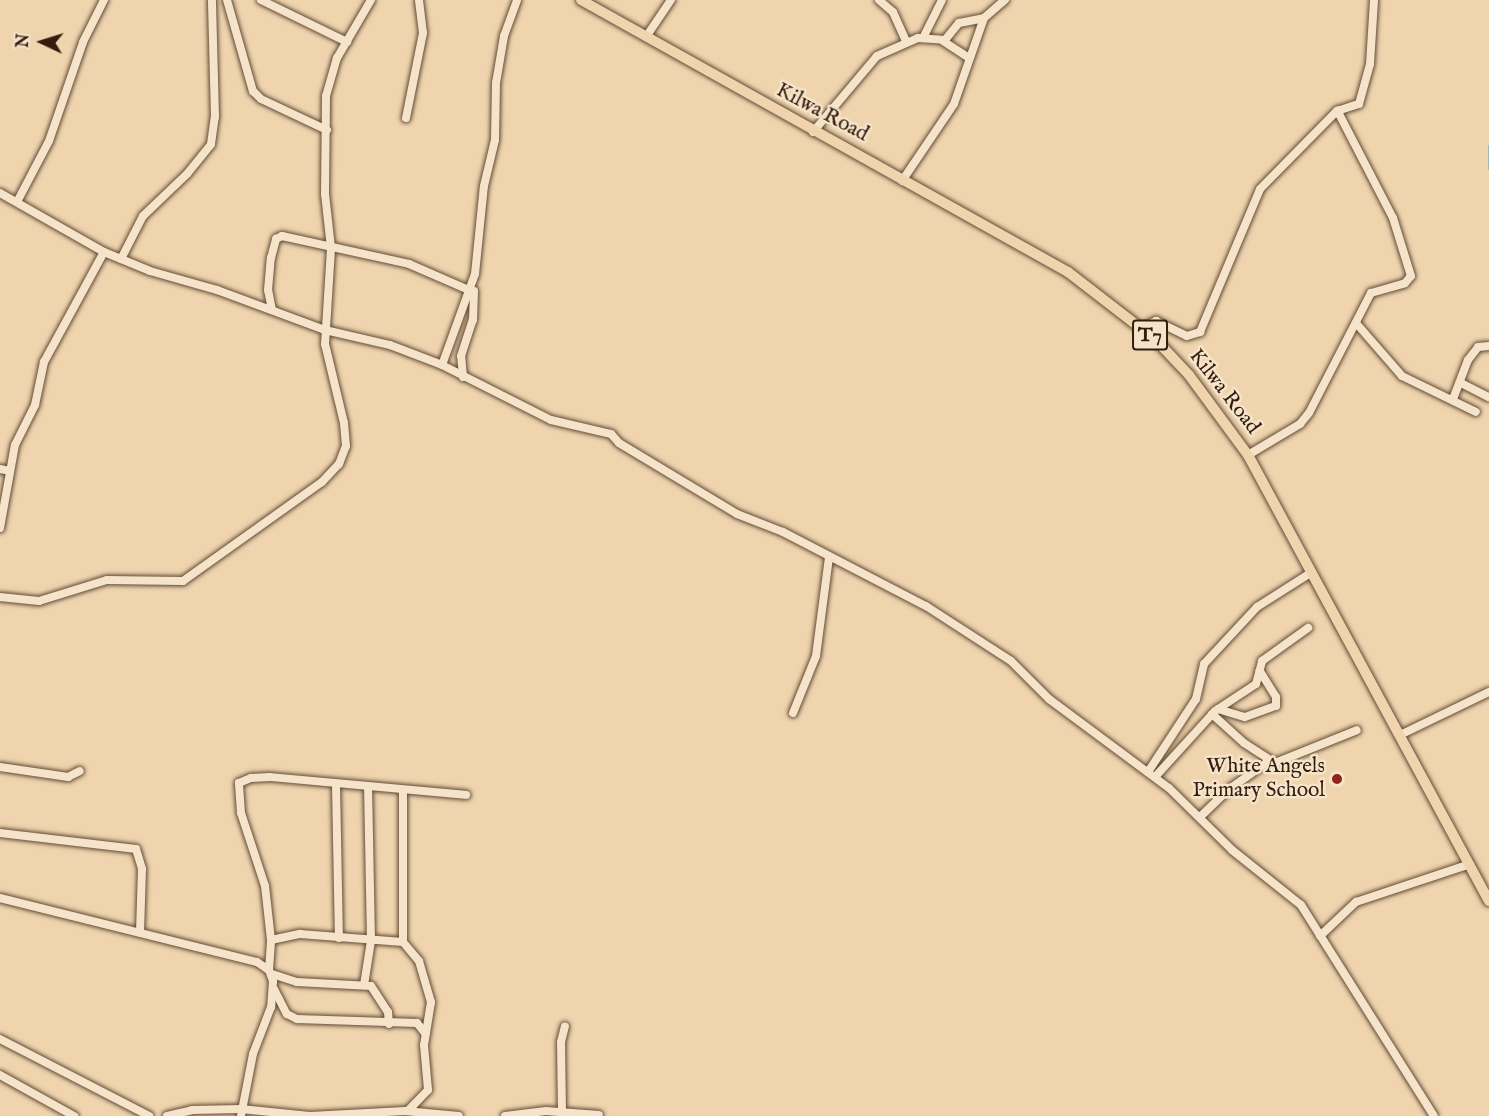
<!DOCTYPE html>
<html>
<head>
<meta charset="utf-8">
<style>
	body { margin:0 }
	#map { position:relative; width:1489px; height:1116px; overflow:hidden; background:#efd4ae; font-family:"IM FELL English",serif }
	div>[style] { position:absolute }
	.stream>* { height:2px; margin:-1px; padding:0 1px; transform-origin:1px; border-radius:1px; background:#9cb7b2 }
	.roads { filter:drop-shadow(0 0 2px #634b36) drop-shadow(0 0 2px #634b36) }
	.minor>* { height:8px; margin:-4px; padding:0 4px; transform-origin:4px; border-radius:4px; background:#f5e3ca }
	.highway>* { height:10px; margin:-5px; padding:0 5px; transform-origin:5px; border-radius:5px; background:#efd4ae }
	.dots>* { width:16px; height:16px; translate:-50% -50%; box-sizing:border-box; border:3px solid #f5e3ca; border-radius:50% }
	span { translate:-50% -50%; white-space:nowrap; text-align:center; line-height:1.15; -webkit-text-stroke:5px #f5e3ca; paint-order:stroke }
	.shield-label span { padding:2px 4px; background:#f5e3ca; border:2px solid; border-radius:4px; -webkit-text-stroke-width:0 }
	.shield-label { font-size:20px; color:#341d0e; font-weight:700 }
	.street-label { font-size:21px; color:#341d0e }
	.poi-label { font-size:21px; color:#341d0e }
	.right { translate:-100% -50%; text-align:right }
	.north { position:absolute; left:12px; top:12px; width:60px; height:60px; -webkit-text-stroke:4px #f5e3ca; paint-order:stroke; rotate:274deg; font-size:16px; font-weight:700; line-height:24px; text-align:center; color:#341d0e }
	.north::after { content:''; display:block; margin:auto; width:21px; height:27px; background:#341d0e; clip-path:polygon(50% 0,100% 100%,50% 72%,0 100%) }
</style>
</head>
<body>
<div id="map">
	<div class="stream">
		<i style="left:1489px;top:146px;width:23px;rotate:90deg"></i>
	</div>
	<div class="roads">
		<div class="minor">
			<i style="left:227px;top:0;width:95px;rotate:74.1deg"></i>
			<i style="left:253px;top:91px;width:11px;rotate:45deg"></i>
			<i style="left:261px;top:99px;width:73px;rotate:25.2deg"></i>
			<i style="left:261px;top:0;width:96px;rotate:26deg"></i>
			<i style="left:879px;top:0;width:18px;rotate:41deg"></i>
			<i style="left:893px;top:12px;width:32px;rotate:66deg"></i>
			<i style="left:646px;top:37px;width:45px;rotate:-56deg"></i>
			<i style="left:923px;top:38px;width:42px;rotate:-63.4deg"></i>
			<i style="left:943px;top:41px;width:31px;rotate:33deg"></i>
			<i style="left:406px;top:118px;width:87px;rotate:-78.7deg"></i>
			<i style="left:423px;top:33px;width:33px;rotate:-97deg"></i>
			<i style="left:813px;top:132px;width:99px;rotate:-49.9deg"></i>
			<i style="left:877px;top:56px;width:45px;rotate:-23.7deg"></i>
			<i style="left:918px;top:38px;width:27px;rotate:4deg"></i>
			<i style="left:945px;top:40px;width:22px;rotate:-51deg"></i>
			<i style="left:959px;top:23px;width:25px;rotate:-11deg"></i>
			<i style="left:984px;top:18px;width:28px;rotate:-41deg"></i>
			<i style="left:902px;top:181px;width:93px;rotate:-56deg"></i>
			<i style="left:954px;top:104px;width:91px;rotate:-70.8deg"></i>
			<i style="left:0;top:193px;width:120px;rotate:29.6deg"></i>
			<i style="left:104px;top:252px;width:50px;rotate:22.4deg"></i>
			<i style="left:150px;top:271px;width:70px;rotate:15.8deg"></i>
			<i style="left:217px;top:290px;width:115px;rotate:20.3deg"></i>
			<i style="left:325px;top:330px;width:67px;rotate:13deg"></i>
			<i style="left:390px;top:345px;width:56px;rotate:21deg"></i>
			<i style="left:442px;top:365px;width:122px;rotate:26.8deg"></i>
			<i style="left:551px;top:420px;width:62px;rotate:13.1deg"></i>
			<i style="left:611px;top:434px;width:12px;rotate:48deg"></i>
			<i style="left:619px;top:443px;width:138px;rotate:31deg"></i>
			<i style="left:737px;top:514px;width:49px;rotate:21.4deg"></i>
			<i style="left:783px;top:532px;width:161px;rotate:27.4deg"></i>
			<i style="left:926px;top:606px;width:101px;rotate:32.9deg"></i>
			<i style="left:1011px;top:661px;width:54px;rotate:45deg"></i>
			<i style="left:1049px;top:699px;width:149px;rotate:36.6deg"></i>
			<i style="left:1169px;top:788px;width:88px;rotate:44.5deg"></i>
			<i style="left:1232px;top:850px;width:88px;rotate:38.6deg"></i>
			<i style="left:1301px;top:905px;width:249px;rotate:57.8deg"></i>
			<i style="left:17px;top:202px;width:69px;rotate:-62.3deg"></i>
			<i style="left:49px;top:141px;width:105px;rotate:-71deg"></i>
			<i style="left:83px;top:42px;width:47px;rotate:-63.4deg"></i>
			<i style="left:121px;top:259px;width:48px;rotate:-62.9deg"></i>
			<i style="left:143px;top:216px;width:61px;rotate:-43.7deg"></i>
			<i style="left:187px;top:174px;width:38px;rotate:-51deg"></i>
			<i style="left:211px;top:144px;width:27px;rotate:-82deg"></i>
			<i style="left:215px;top:117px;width:117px;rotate:-91.5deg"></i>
			<i style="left:272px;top:310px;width:20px;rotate:-101deg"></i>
			<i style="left:268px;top:290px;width:32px;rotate:-85deg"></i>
			<i style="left:271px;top:258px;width:20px;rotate:-75deg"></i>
			<i style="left:276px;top:239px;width:7px;rotate:-27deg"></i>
			<i style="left:282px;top:236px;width:130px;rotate:12.4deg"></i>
			<i style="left:409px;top:264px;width:68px;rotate:23.5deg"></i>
			<i style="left:1356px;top:323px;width:70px;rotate:49deg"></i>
			<i style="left:1402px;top:376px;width:82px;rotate:25.9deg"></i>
			<i style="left:1141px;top:328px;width:17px;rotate:-25deg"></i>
			<i style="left:1156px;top:321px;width:34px;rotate:26deg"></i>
			<i style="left:1187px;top:336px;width:14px;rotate:-17deg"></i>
			<i style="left:1200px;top:332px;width:155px;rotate:-67.2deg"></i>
			<i style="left:1260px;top:189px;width:110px;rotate:-45.4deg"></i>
			<i style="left:1337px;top:111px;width:23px;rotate:-18deg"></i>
			<i style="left:1359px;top:104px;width:41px;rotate:-74.6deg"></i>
			<i style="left:1370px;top:64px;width:64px;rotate:-86.4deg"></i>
			<i style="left:442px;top:365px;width:97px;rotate:-70.1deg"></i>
			<i style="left:475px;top:274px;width:88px;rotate:-84.2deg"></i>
			<i style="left:484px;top:186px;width:47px;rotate:-76.6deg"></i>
			<i style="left:495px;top:140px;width:57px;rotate:-89deg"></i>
			<i style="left:496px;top:83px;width:48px;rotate:-80.3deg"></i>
			<i style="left:504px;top:36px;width:38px;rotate:-70deg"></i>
			<i style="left:463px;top:377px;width:21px;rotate:-95deg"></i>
			<i style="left:461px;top:356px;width:38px;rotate:-72deg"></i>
			<i style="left:473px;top:320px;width:29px;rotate:-88deg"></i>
			<i style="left:1461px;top:383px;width:31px;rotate:27deg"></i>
			<i style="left:1453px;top:399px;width:42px;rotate:-69deg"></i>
			<i style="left:1468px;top:360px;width:16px;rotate:-52deg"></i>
			<i style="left:1478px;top:347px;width:11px;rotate:-5deg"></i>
			<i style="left:1248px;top:455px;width:61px;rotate:-30.8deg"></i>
			<i style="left:1300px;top:424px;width:14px;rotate:-51deg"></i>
			<i style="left:1309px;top:413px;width:135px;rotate:-62.7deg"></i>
			<i style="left:1371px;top:293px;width:35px;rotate:-16deg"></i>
			<i style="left:1405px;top:283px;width:9px;rotate:-49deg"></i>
			<i style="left:1411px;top:276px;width:61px;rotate:-107.2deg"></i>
			<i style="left:1393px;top:218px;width:117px;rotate:-117.4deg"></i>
			<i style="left:1339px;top:114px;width:4px;rotate:-76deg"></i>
			<i style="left:0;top:469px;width:10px;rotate:11deg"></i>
			<i style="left:0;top:528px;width:84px;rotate:-79.8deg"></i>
			<i style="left:15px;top:445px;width:45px;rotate:-63.4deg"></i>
			<i style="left:35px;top:405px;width:44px;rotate:-78.2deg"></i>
			<i style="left:44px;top:362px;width:125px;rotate:-61.4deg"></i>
			<i style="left:0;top:597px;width:39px;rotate:6deg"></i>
			<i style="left:39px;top:601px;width:71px;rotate:-17.2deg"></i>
			<i style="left:107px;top:580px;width:76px;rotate:0.8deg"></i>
			<i style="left:183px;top:581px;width:171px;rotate:-35.5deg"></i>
			<i style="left:322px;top:482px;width:25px;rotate:-47deg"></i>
			<i style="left:339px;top:464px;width:19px;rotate:-69deg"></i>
			<i style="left:346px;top:446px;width:23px;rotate:-95deg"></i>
			<i style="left:344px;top:423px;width:81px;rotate:-103.5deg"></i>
			<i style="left:325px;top:344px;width:96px;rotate:-86.4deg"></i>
			<i style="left:331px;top:248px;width:54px;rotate:-96.3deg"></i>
			<i style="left:325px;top:194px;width:98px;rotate:-89.4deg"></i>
			<i style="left:326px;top:96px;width:40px;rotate:-74deg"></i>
			<i style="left:337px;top:58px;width:67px;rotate:-59.6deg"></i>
			<i style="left:1218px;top:709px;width:28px;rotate:17deg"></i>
			<i style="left:1245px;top:717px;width:33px;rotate:-20deg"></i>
			<i style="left:1276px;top:706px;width:9px;rotate:-90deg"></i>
			<i style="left:1276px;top:697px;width:31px;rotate:-122deg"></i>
			<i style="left:793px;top:713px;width:61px;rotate:-68deg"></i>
			<i style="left:816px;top:656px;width:100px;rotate:-82.5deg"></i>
			<i style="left:1212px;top:714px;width:43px;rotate:42.2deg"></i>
			<i style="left:1244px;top:743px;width:37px;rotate:33deg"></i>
			<i style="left:1275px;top:763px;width:88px;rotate:-21.9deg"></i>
			<i style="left:1400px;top:735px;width:99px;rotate:-25.8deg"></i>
			<i style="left:0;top:767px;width:69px;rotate:8.4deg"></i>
			<i style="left:68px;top:777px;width:13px;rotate:-27deg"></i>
			<i style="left:1148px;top:772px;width:87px;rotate:-56.7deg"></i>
			<i style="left:1196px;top:699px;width:36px;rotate:-77deg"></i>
			<i style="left:1204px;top:664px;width:78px;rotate:-47.1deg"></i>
			<i style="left:1257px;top:607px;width:65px;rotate:-32.5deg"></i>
			<i style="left:1155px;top:777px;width:89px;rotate:-47.7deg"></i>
			<i style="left:1215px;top:711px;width:49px;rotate:-33.4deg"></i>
			<i style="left:1256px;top:684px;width:24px;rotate:-75deg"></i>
			<i style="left:1262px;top:661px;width:57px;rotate:-35.7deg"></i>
			<i style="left:336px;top:785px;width:153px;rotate:88.9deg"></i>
			<i style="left:1201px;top:816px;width:37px;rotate:-44deg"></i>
			<i style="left:1228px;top:790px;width:50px;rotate:-35.3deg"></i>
			<i style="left:0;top:833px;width:137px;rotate:6.7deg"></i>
			<i style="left:136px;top:849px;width:21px;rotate:73deg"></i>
			<i style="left:142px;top:869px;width:63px;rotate:91.8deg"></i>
			<i style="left:0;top:898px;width:265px;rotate:14deg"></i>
			<i style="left:257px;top:962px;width:14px;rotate:34deg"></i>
			<i style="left:269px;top:970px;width:12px;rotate:70deg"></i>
			<i style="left:273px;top:981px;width:26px;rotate:94deg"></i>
			<i style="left:271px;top:1007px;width:50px;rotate:111deg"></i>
			<i style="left:253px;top:1054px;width:63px;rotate:101deg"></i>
			<i style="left:1320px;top:936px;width:50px;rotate:-43.4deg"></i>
			<i style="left:1356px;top:902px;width:120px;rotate:-18.4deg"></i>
			<i style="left:271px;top:940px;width:30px;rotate:-12deg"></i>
			<i style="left:300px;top:934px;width:103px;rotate:4.4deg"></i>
			<i style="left:403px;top:942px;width:151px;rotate:-90deg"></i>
			<i style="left:403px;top:942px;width:25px;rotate:50deg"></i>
			<i style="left:419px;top:961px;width:43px;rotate:73.7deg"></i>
			<i style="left:431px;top:1002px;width:44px;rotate:99.2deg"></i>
			<i style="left:424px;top:1045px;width:45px;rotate:84.9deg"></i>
			<i style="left:428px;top:1090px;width:29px;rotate:134deg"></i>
			<i style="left:269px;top:970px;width:30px;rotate:-86deg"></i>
			<i style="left:271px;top:940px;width:54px;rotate:-96.3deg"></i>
			<i style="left:265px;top:886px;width:77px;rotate:-108.2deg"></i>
			<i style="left:241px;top:813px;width:30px;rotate:-94deg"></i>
			<i style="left:239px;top:783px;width:13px;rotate:-23deg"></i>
			<i style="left:251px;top:778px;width:19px;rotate:-3deg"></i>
			<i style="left:270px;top:777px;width:197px;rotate:5.2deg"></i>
			<i style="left:272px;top:974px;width:26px;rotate:18deg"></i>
			<i style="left:297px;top:982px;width:74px;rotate:3.1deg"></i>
			<i style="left:371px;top:986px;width:31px;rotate:57deg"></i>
			<i style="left:388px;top:1012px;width:12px;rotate:85deg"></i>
			<i style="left:364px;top:985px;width:45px;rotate:-81deg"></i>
			<i style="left:371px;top:941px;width:152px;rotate:-91.1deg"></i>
			<i style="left:274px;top:989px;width:28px;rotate:63deg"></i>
			<i style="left:287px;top:1014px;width:11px;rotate:27deg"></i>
			<i style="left:297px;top:1019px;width:120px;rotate:1.9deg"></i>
			<i style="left:417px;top:1023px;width:14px;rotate:51deg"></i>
			<i style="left:0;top:1039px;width:168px;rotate:27.3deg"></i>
			<i style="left:0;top:1075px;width:85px;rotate:29deg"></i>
			<i style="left:562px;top:1113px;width:71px;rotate:-90.8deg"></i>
			<i style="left:561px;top:1042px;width:16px;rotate:-76deg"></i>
			<i style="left:167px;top:1116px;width:26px;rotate:-13deg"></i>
			<i style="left:192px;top:1110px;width:49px;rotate:-1.2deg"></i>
			<i style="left:241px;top:1109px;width:69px;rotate:5.8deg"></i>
			<i style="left:310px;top:1116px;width:95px;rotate:-3deg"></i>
			<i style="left:405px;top:1111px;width:54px;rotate:5.3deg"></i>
			<i style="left:505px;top:1116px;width:41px;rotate:-7deg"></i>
			<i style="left:546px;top:1111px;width:53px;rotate:4.3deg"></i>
		</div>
		<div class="highway">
			<i style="left:581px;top:0;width:558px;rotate:29.18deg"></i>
			<i style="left:1068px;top:272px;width:111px;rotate:37.7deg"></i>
			<i style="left:1156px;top:340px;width:48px;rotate:46.7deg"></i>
			<i style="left:1189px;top:375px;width:99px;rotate:53.6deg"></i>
			<i style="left:1248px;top:455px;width:507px;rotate:61.62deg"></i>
		</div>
	</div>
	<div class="dots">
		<i style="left:1337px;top:779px;background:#8f2418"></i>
	</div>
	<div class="shield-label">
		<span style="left:1150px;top:335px">T7</span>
	</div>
	<div class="street-label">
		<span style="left:822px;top:113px;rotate:28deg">Kilwa Road</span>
		<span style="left:1224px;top:392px;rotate:52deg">Kilwa Road</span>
	</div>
	<div class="poi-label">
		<span class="right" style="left:1325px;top:779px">White Angels<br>Primary School</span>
	</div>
	<div class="north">N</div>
</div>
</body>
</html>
